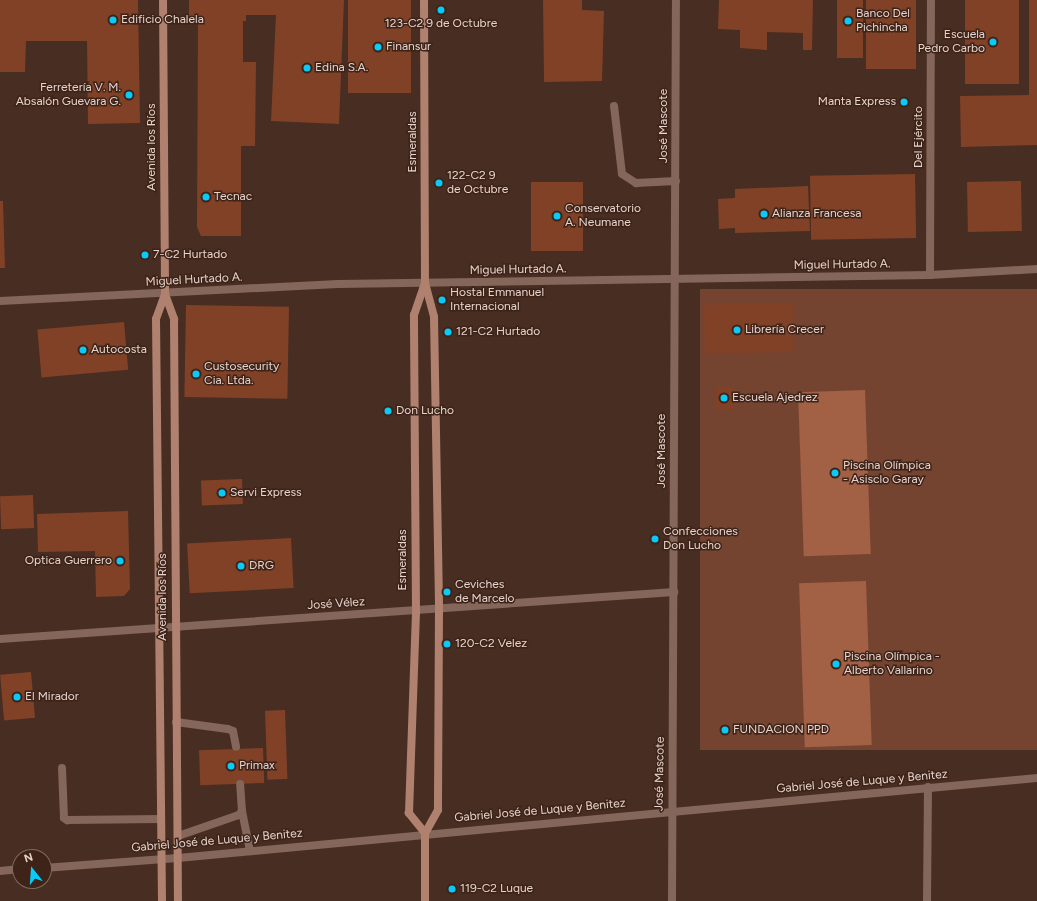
<!DOCTYPE html>
<html>
<head>
<meta charset="utf-8">
<style>
	body { margin:0 }
	#map { position:relative; width:1037px; height:901px; overflow:hidden; background:#482d22; font-family:Figtree,sans-serif }
	div>[style] { position:absolute }
	.green>* { inset:0; background:#744431; transform-origin:0 0 }
	.water>* { inset:0; background:#a26045; transform-origin:0 0 }
	.building>* { inset:0; background:#804127; transform-origin:0 0 }
	.service>* { height:8px; margin:-4px; padding:0 4px; transform-origin:4px; border-radius:4px; background:#84665a }
	.minor>* { height:8px; margin:-4px; padding:0 4px; transform-origin:4px; border-radius:4px; background:#84665a }
	.secondary>* { height:8px; margin:-4px; padding:0 4px; transform-origin:4px; border-radius:4px; background:#b0816e }
	.dots>* { width:11px; height:11px; translate:-50% -50%; box-sizing:border-box; border:2px solid #3d2318; border-radius:50% }
	span { translate:-50% -50%; white-space:nowrap; text-align:center; line-height:1.15; -webkit-text-stroke:3px #3d2318; paint-order:stroke }
	.poi-label { font-size:12px; color:#e6d4cd }
	.left { translate:0 -50%; text-align:left }
	.right { translate:-100% -50%; text-align:right }
	.street-label { font-size:12px; color:#e6d4cd }
	.north { position:absolute; left:12px; top:849px; width:40px; height:40px; box-sizing:border-box; background:#3d2318; border:1px solid #816a60; border-radius:50%; rotate:343deg; font-size:11px; font-weight:700; line-height:16px; text-align:center; color:#e6d4cd }
	.north::after { content:''; display:block; margin:auto; width:14px; height:18px; background:#08cbf9; clip-path:polygon(50% 0,100% 100%,50% 72%,0 100%) }
</style>
</head>
<body>
<div id="map">
	<div class="green">
		<i style="left:1037px;top:289px;width:461px;height:337px;rotate:90deg"></i>
	</div>
	<div class="water">
		<i style="left:865px;top:390px;width:164px;height:67px;rotate:88deg"></i>
		<i style="left:866px;top:581px;width:164px;height:67px;rotate:88deg"></i>
	</div>
	<div class="building">
		<i style="clip-path:polygon(0 0,138px 0,140px 123px,88px 124px,87px 41px,26px 41px,25px 72px,0 72px)"></i>
		<i style="clip-path:polygon(189px 0,344px 0,339px 124px,271px 121px,276px 15px,246px 15px,246px 21px,243px 21px,243px 62px,256px 62px,255px 146px,241px 146px,241px 236px,201px 236px,197px 227px,198px 21px,189px 21px)"></i>
		<i style="left:348px;top:0;width:63px;height:93px"></i>
		<i style="clip-path:polygon(543px 0,582px 0,582px 10px,604px 11px,602px 81px,544px 82px)"></i>
		<i style="clip-path:polygon(719px 0,813px 0,812px 50px,803px 50px,803px 33px,767px 32px,767px 50px,740px 48px,740px 30px,718px 29px)"></i>
		<i style="left:837px;top:0;width:26px;height:58px"></i>
		<i style="left:866px;top:0;width:50px;height:69px"></i>
		<i style="left:965px;top:0;width:54px;height:84px"></i>
		<i style="clip-path:polygon(1029px 0,1037px 0,1037px 145px,961px 147px,960px 96px,1029px 95px)"></i>
		<i style="left:915px;top:174px;width:64px;height:105px;rotate:89deg"></i>
		<i style="left:1021px;top:181px;width:50px;height:54px;rotate:89deg"></i>
		<i style="left:531px;top:182px;width:52px;height:69px"></i>
		<i style="clip-path:polygon(808px 186px,810px 231px,735px 233px,735px 228px,719px 229px,718px 199px,735px 198px,735px 189px)"></i>
		<i style="clip-path:polygon(0 201px,3px 201px,5px 268px,0 268px)"></i>
		<i style="left:793px;top:303px;width:49px;height:89px;rotate:89deg"></i>
		<i style="left:186px;top:305px;width:103px;height:92px;rotate:1deg"></i>
		<i style="left:124px;top:322px;width:48px;height:87px;rotate:85deg"></i>
		<i style="left:716px;top:387px;width:17px;height:23px"></i>
		<i style="left:242px;top:479px;width:25px;height:41px;rotate:88deg"></i>
		<i style="left:33px;top:495px;width:33px;height:33px;rotate:88deg"></i>
		<i style="clip-path:polygon(128px 511px,130px 589px,124px 596px,96px 597px,95px 551px,38px 552px,37px 514px)"></i>
		<i style="left:291px;top:538px;width:50px;height:104px;rotate:87deg"></i>
		<i style="left:31px;top:672px;width:46px;height:31px;rotate:85deg"></i>
		<i style="left:285px;top:710px;width:69px;height:20px;rotate:88deg"></i>
		<i style="left:263px;top:748px;width:35px;height:64px;rotate:88deg"></i>
	</div>
	<div class="service">
		<i style="left:614px;top:106px;width:68px;rotate:83.3deg"></i>
		<i style="left:622px;top:174px;width:17px;rotate:33deg"></i>
		<i style="left:636px;top:183px;width:40px;rotate:-2.9deg"></i>
		<i style="left:176px;top:722px;width:52px;rotate:7.7deg"></i>
		<i style="left:228px;top:729px;width:5px;rotate:22deg"></i>
		<i style="left:233px;top:731px;width:16px;rotate:79deg"></i>
		<i style="left:62px;top:768px;width:50px;rotate:87.7deg"></i>
		<i style="left:64px;top:818px;width:4px;rotate:34deg"></i>
		<i style="left:67px;top:820px;width:94px;rotate:-0.6deg"></i>
		<i style="left:242px;top:811px;width:41px;rotate:78.7deg"></i>
		<i style="left:178px;top:836px;width:65px;rotate:-19deg"></i>
		<i style="left:239px;top:815px;width:5px;rotate:-53deg"></i>
		<i style="left:242px;top:811px;width:27px;rotate:-94deg"></i>
	</div>
	<div class="minor">
		<i style="left:930px;top:275px;width:275px;rotate:-89.8deg"></i>
		<i style="left:0;top:301px;width:338px;rotate:-2.9deg"></i>
		<i style="left:338px;top:284px;width:592px;rotate:-0.87deg"></i>
		<i style="left:930px;top:275px;width:107px;rotate:-3.2deg"></i>
		<i style="left:0;top:639px;width:676px;rotate:-3.99deg"></i>
		<i style="left:44px;top:868px;width:134px;rotate:-4.3deg"></i>
		<i style="left:178px;top:858px;width:863px;rotate:-5.32deg"></i>
		<i style="left:0;top:871px;width:20px;rotate:-6deg"></i>
		<i style="left:672px;top:901px;width:901px;rotate:-89.75deg"></i>
		<i style="left:927px;top:901px;width:114px;rotate:-89.5deg"></i>
	</div>
	<div class="secondary">
		<i style="left:163px;top:0;width:294px;rotate:89.6deg"></i>
		<i style="left:165px;top:294px;width:27px;rotate:70deg"></i>
		<i style="left:174px;top:319px;width:582px;rotate:89.61deg"></i>
		<i style="left:424px;top:0;width:283px;rotate:89.8deg"></i>
		<i style="left:425px;top:283px;width:35px;rotate:75deg"></i>
		<i style="left:434px;top:317px;width:292px;rotate:89deg"></i>
		<i style="left:439px;top:609px;width:201px;rotate:90.3deg"></i>
		<i style="left:438px;top:810px;width:26px;rotate:119deg"></i>
		<i style="left:425px;top:833px;width:68px;rotate:90deg"></i>
		<i style="left:425px;top:833px;width:26px;rotate:-129deg"></i>
		<i style="left:409px;top:813px;width:203px;rotate:-88deg"></i>
		<i style="left:416px;top:610px;width:295px;rotate:-90.4deg"></i>
		<i style="left:414px;top:315px;width:34px;rotate:-71deg"></i>
		<i style="left:162px;top:901px;width:582px;rotate:-90.59deg"></i>
		<i style="left:156px;top:319px;width:27px;rotate:-70deg"></i>
	</div>
	<div class="dots">
		<i style="left:441px;top:10px;background:#08cbf9"></i>
		<i style="left:113px;top:20px;background:#08cbf9"></i>
		<i style="left:848px;top:21px;background:#08cbf9"></i>
		<i style="left:993px;top:42px;background:#08cbf9"></i>
		<i style="left:378px;top:47px;background:#08cbf9"></i>
		<i style="left:307px;top:68px;background:#08cbf9"></i>
		<i style="left:129px;top:95px;background:#08cbf9"></i>
		<i style="left:904px;top:102px;background:#08cbf9"></i>
		<i style="left:439px;top:183px;background:#08cbf9"></i>
		<i style="left:206px;top:197px;background:#08cbf9"></i>
		<i style="left:764px;top:214px;background:#08cbf9"></i>
		<i style="left:557px;top:216px;background:#08cbf9"></i>
		<i style="left:145px;top:255px;background:#08cbf9"></i>
		<i style="left:442px;top:300px;background:#08cbf9"></i>
		<i style="left:737px;top:330px;background:#08cbf9"></i>
		<i style="left:448px;top:332px;background:#08cbf9"></i>
		<i style="left:83px;top:350px;background:#08cbf9"></i>
		<i style="left:196px;top:374px;background:#08cbf9"></i>
		<i style="left:724px;top:398px;background:#08cbf9"></i>
		<i style="left:388px;top:411px;background:#08cbf9"></i>
		<i style="left:835px;top:473px;background:#08cbf9"></i>
		<i style="left:222px;top:493px;background:#08cbf9"></i>
		<i style="left:655px;top:539px;background:#08cbf9"></i>
		<i style="left:120px;top:561px;background:#08cbf9"></i>
		<i style="left:241px;top:566px;background:#08cbf9"></i>
		<i style="left:447px;top:592px;background:#08cbf9"></i>
		<i style="left:447px;top:644px;background:#08cbf9"></i>
		<i style="left:836px;top:664px;background:#08cbf9"></i>
		<i style="left:17px;top:697px;background:#08cbf9"></i>
		<i style="left:725px;top:730px;background:#08cbf9"></i>
		<i style="left:231px;top:766px;background:#08cbf9"></i>
		<i style="left:452px;top:889px;background:#08cbf9"></i>
	</div>
	<div class="poi-label">
		<span class="left" style="left:856px;top:21px">Banco Del<br>Pichincha</span>
		<span class="left" style="left:121px;top:20px">Edificio Chalela</span>
		<span style="left:441px;top:24px">123-C2 9 de Octubre</span>
		<span class="right" style="left:985px;top:42px">Escuela<br>Pedro Carbo</span>
		<span class="left" style="left:386px;top:47px">Finansur</span>
		<span class="left" style="left:315px;top:68px">Edina S.A.</span>
		<span class="right" style="left:121px;top:95px">Ferretería V. M.<br>Absalón Guevara G.</span>
		<span class="right" style="left:896px;top:102px">Manta Express</span>
		<span class="left" style="left:447px;top:183px">122-C2 9<br>de Octubre</span>
		<span class="left" style="left:214px;top:197px">Tecnac</span>
		<span class="left" style="left:565px;top:216px">Conservatorio<br>A. Neumane</span>
		<span class="left" style="left:772px;top:214px">Alianza Francesa</span>
		<span class="left" style="left:153px;top:255px">7-C2 Hurtado</span>
		<span class="left" style="left:450px;top:300px">Hostal Emmanuel<br>Internacional</span>
		<span class="left" style="left:745px;top:330px">Librería Crecer</span>
		<span class="left" style="left:456px;top:332px">121-C2 Hurtado</span>
		<span class="left" style="left:91px;top:350px">Autocosta</span>
		<span class="left" style="left:204px;top:374px">Custosecurity<br>Cia. Ltda.</span>
		<span class="left" style="left:732px;top:398px">Escuela Ajedrez</span>
		<span class="left" style="left:396px;top:411px">Don Lucho</span>
		<span class="left" style="left:843px;top:473px">Piscina Olímpica<br>- Asisclo Garay</span>
		<span class="left" style="left:230px;top:493px">Servi Express</span>
		<span class="left" style="left:663px;top:539px">Confecciones<br>Don Lucho</span>
		<span class="right" style="left:112px;top:561px">Optica Guerrero</span>
		<span class="left" style="left:249px;top:566px">DRG</span>
		<span class="left" style="left:455px;top:592px">Ceviches<br>de Marcelo</span>
		<span class="left" style="left:455px;top:644px">120-C2 Velez</span>
		<span class="left" style="left:844px;top:664px">Piscina Olímpica -<br>Alberto Vallarino</span>
		<span class="left" style="left:25px;top:697px">El Mirador</span>
		<span class="left" style="left:733px;top:730px">FUNDACION PPD</span>
		<span class="left" style="left:239px;top:766px">Primax</span>
		<span class="left" style="left:460px;top:889px">119-C2 Luque</span>
	</div>
	<div class="street-label">
		<span style="left:664px;top:126px;rotate:-90deg">José Mascote</span>
		<span style="left:919px;top:137px;rotate:-90deg">Del Ejército</span>
		<span style="left:413px;top:142px;rotate:-90deg">Esmeraldas</span>
		<span style="left:152px;top:147px;rotate:-90deg">Avenida los Ríos</span>
		<span style="left:842px;top:265px;rotate:-1deg">Miguel Hurtado A.</span>
		<span style="left:518px;top:270px;rotate:-1deg">Miguel Hurtado A.</span>
		<span style="left:194px;top:280px;rotate:-3deg">Miguel Hurtado A.</span>
		<span style="left:662px;top:451px;rotate:-90deg">José Mascote</span>
		<span style="left:403px;top:560px;rotate:-90deg">Esmeraldas</span>
		<span style="left:163px;top:597px;rotate:-90deg">Avenida los Ríos</span>
		<span style="left:336px;top:604px;rotate:-4deg">José Vélez</span>
		<span style="left:660px;top:774px;rotate:-89deg">José Mascote</span>
		<span style="left:862px;top:782px;rotate:-5deg">Gabriel José de Luque y Benitez</span>
		<span style="left:540px;top:811px;rotate:-5deg">Gabriel José de Luque y Benitez</span>
		<span style="left:217px;top:841px;rotate:-5deg">Gabriel José de Luque y Benitez</span>
	</div>
	<div class="north">N</div>
</div>
</body>
</html>
